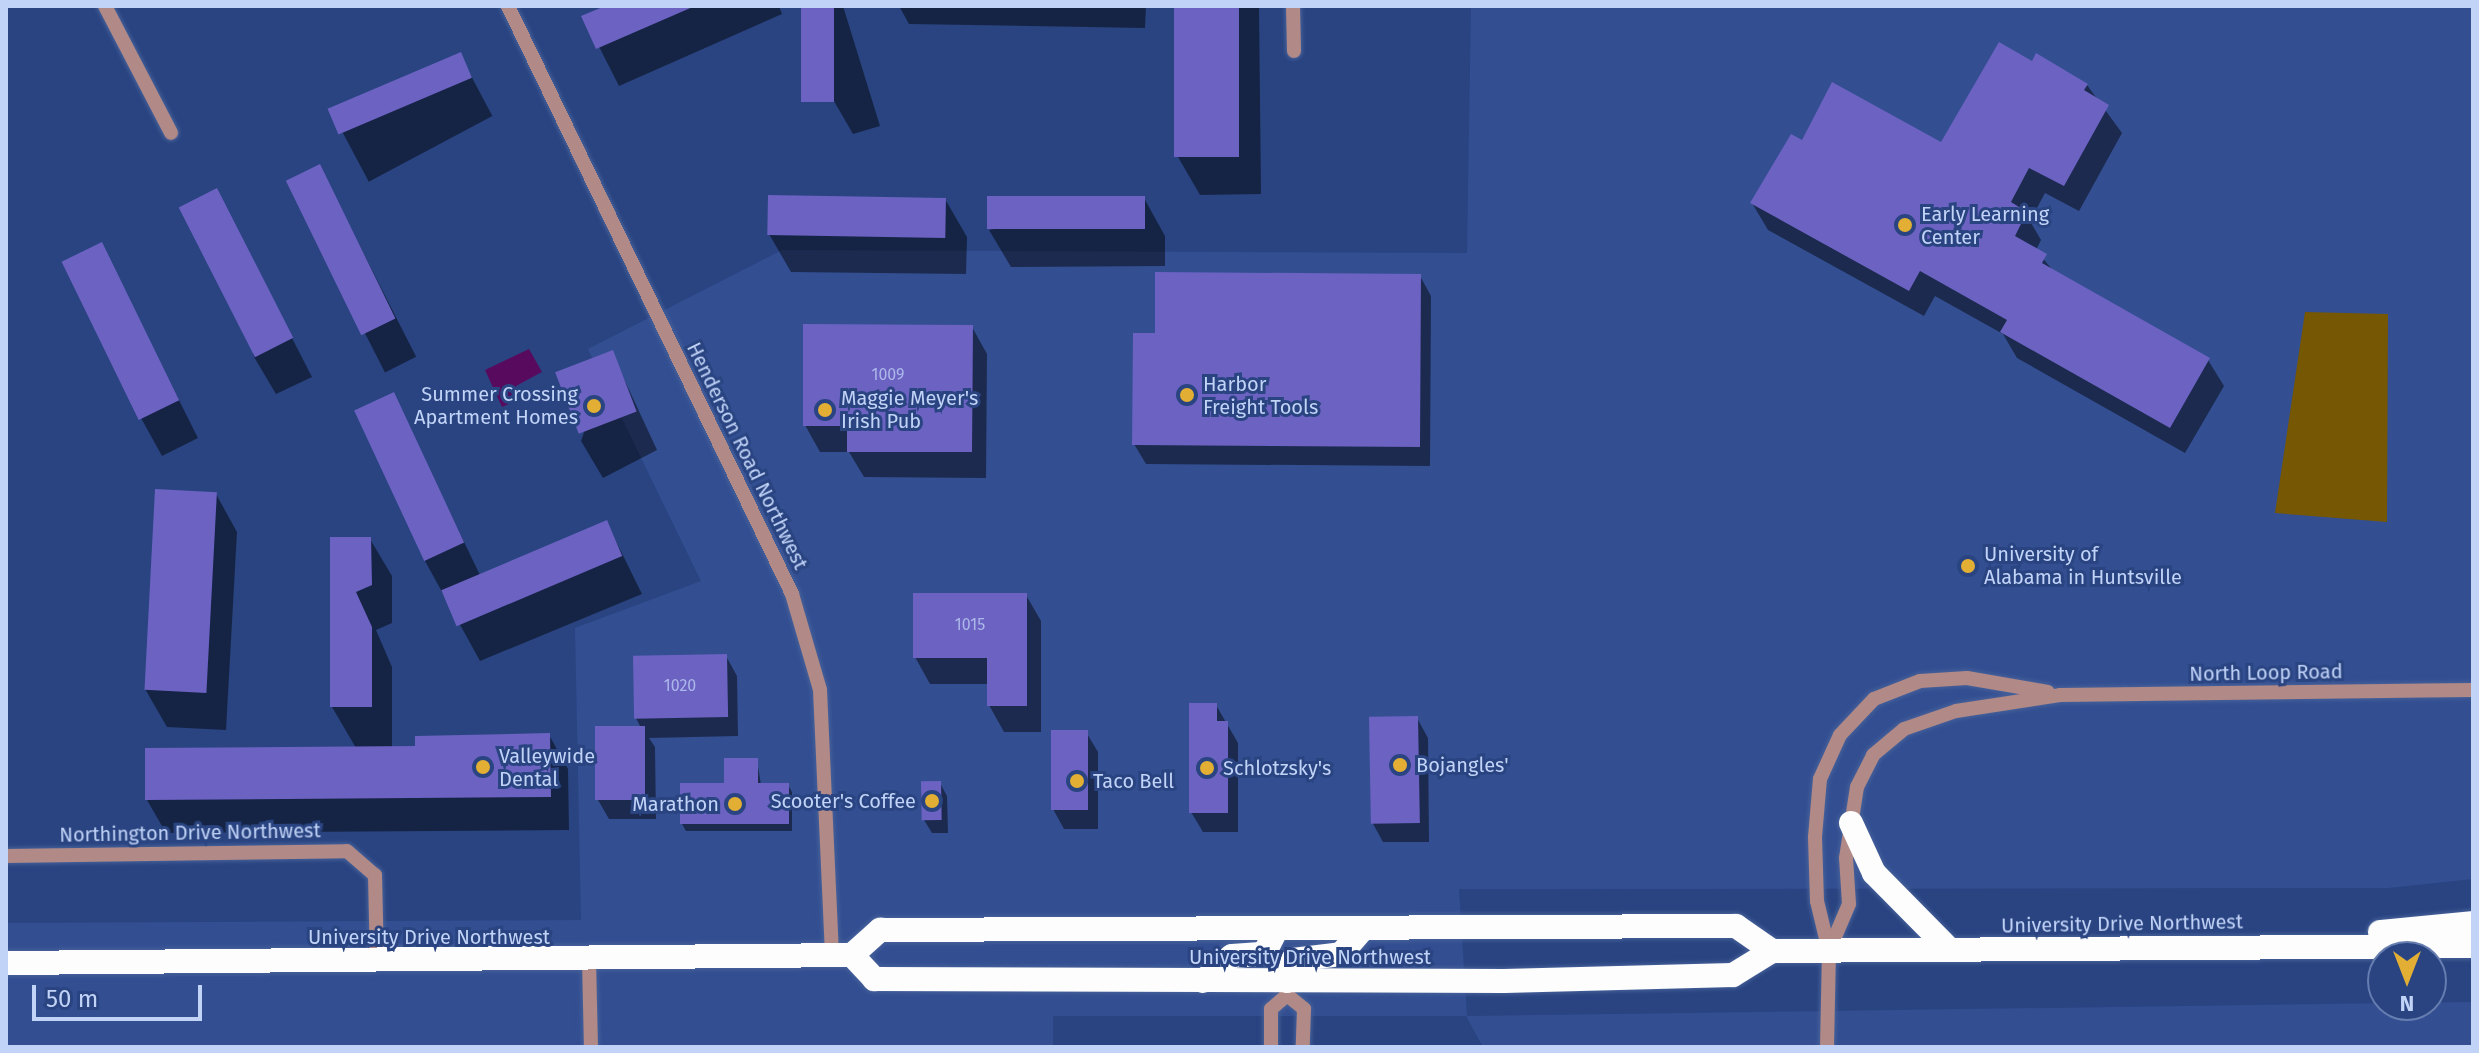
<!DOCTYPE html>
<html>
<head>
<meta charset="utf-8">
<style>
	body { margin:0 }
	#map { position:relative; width:2479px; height:1053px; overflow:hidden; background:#294481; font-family:"Fira Sans",sans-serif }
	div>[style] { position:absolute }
	.built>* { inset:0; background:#334f92 }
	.green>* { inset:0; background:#765703 }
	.water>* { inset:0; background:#580b5e }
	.shadow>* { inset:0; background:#0007; transform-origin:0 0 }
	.building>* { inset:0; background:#6b62c2; transform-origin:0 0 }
	.roads { filter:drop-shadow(0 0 2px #476199) drop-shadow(0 0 2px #476199) }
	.minor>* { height:14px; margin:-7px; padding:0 7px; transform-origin:7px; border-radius:7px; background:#b18986 }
	.highway>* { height:24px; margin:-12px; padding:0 12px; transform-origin:12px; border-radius:12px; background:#fdfdfd }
	.dots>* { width:22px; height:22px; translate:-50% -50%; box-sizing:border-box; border:4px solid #294481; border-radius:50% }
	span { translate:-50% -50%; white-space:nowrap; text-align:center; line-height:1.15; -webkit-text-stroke:6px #294481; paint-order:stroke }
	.number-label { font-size:16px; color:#acb7ea }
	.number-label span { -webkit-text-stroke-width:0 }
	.poi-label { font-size:20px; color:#c1d3f7 }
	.left { translate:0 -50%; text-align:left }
	.right { translate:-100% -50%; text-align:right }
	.street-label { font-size:20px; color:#c1d3f7 }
	.frame { position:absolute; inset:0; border:8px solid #c1d3f7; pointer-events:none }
	.north { position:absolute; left:2367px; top:941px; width:80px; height:80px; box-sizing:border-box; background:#294481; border:2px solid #667db0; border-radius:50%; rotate:180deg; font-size:22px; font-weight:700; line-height:32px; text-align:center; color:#c1d3f7 }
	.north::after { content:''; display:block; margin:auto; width:28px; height:36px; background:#e2af34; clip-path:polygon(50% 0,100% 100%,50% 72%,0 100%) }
	.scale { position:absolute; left:32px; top:985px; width:170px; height:36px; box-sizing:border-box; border:4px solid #c1d3f7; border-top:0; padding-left:10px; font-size:24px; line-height:28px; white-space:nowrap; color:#c1d3f7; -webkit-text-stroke:6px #294481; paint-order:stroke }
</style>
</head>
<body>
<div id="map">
	<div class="built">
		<i style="clip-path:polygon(1471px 6px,2473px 6px,2473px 879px,2388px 888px,1459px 889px,1467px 1016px,2473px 1002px,2473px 1047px,1483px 1047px,1466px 1016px,1053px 1016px,1053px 1047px,6px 1047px,6px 923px,581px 920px,575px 628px,701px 581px,588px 349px,782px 250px,1467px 253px)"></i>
	</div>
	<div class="green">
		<i style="clip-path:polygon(2305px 312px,2388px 314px,2387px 522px,2275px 513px)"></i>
	</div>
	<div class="water">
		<i style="clip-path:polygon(529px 349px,542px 372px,516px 386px,520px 399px,502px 407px,485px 370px)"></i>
	</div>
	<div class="shadow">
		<i style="clip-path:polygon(610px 6px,779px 6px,782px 14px,619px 86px,584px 17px)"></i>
		<i style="clip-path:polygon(803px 6px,843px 6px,880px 126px,853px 134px,831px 96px)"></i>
		<i style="clip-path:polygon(899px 6px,1146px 6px,1145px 28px,909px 24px)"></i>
		<i style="clip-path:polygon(1176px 6px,1259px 6px,1261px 194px,1200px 195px,1178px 157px)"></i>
		<i style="left:460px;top:55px;width:69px;height:140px;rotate:62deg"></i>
		<i style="clip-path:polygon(2032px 64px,2087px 85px,2122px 133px,2079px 211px,2045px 193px,2030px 221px,2041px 240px,2036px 250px,2055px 273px,2208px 360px,2224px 386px,2185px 453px,2017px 358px,2003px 334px,1935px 296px,1924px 316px,1768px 230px,1752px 203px,1803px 142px,1942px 145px)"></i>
		<i style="left:319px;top:166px;width:214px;height:35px;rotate:63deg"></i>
		<i style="clip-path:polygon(216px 190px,312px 377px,276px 394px,254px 357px)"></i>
		<i style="clip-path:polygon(1144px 198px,1165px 236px,1165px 266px,1011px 267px,989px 230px)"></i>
		<i style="clip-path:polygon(945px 199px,967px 237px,966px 274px,791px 272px,769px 234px)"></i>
		<i style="clip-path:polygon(101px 245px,198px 438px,162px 456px,141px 418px)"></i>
		<i style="clip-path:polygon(1420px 276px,1431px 296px,1430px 466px,1146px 464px,1134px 444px,1157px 335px)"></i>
		<i style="clip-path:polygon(972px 327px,987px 354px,986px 478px,864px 477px,849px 452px,820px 452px,805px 425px)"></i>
		<i style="clip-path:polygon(612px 353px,657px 450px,603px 478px,581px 441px)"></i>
		<i style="clip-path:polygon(393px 395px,480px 575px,607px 523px,642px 594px,480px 661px,425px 561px)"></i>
		<i style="clip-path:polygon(216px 494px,237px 532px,226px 730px,167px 727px,145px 689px)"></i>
		<i style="clip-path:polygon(332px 539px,370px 539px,392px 576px,392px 623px,376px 630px,392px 667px,392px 748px,549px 735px,568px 769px,569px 830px,166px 833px,147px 800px,356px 748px,332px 707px)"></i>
		<i style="clip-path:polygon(1026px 595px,1041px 621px,1041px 732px,1004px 732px,989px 705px,989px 684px,930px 684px,915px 657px)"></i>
		<i style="clip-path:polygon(726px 656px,737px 676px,738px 736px,649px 738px,655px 747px,656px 819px,609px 819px,598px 800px,641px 728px,636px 718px)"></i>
		<i style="clip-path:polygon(1216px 705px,1238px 743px,1238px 832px,1203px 832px,1191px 812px)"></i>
		<i style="clip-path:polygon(1417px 718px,1428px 738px,1429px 842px,1383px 842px,1372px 822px)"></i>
		<i style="clip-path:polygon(1086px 732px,1098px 752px,1098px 829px,1064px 829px,1053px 809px)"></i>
		<i style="clip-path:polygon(757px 760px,761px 785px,788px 785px,792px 792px,792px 831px,686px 831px,682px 824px)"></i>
		<i style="clip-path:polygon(940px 783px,947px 796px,948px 833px,932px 833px,924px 820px)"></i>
	</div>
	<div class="building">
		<i style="clip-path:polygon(605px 6px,695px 6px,596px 49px,581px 16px)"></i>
		<i style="left:801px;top:6px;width:33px;height:96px"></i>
		<i style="left:1174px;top:6px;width:65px;height:151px"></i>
		<i style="clip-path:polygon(1999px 42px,2032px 61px,2036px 53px,2088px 84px,2084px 90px,2109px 105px,2064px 186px,2029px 168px,2011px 202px,2027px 212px,2015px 236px,2047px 254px,2042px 263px,2210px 358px,2170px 428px,2000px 332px,2007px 320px,1920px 271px,1909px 291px,1750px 203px,1791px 134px,1802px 140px,1832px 82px,1941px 142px)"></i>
		<i style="left:461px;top:52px;width:28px;height:145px;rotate:67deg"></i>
		<i style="left:320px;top:164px;width:172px;height:38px;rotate:64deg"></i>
		<i style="left:217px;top:188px;width:168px;height:43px;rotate:63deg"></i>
		<i style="left:768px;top:195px;width:178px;height:40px;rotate:1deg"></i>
		<i style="left:1145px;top:196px;width:33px;height:158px;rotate:90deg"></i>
		<i style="left:102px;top:242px;width:176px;height:45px;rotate:64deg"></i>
		<i style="clip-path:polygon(1155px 272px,1421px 274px,1420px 447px,1132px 445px,1133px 333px,1155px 333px)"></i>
		<i style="clip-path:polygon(803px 324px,973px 325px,972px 452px,847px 452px,847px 426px,803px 426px)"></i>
		<i style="left:613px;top:350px;width:66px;height:62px;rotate:69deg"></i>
		<i style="left:394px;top:392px;width:166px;height:44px;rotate:65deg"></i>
		<i style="left:155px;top:489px;width:62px;height:201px;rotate:3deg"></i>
		<i style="left:607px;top:520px;width:39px;height:180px;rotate:67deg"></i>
		<i style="clip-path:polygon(330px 537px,371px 537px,372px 585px,356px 592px,372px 627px,372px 707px,330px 707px)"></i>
		<i style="clip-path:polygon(913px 593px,1027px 593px,1027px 706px,987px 706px,987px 658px,913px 658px)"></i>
		<i style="left:727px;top:654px;width:63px;height:94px;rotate:89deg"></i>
		<i style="clip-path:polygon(1189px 703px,1217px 703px,1217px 721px,1228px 721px,1228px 813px,1189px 813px)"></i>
		<i style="left:1418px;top:716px;width:107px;height:49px;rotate:89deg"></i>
		<i style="left:595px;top:726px;width:50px;height:74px"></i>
		<i style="left:1051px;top:730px;width:37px;height:80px"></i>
		<i style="clip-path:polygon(550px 733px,551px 797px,145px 800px,145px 748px,415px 746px,415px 736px)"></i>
		<i style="clip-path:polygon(724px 758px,758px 758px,758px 783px,789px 783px,789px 824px,680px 824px,680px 783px,724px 783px)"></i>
		<i style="left:941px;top:781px;width:39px;height:20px;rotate:89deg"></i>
	</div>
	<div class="roads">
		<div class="minor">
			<i style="left:105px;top:6px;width:143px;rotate:62.5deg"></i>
			<i style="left:508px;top:6px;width:653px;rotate:64.22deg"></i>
			<i style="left:792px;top:594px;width:100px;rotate:73.7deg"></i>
			<i style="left:820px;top:690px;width:264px;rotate:87.4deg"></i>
			<i style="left:1293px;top:6px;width:45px;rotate:88.7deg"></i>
			<i style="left:6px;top:856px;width:341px;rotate:-0.8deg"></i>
			<i style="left:347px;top:851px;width:37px;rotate:41deg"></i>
			<i style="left:375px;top:875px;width:86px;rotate:88.7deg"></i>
			<i style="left:1829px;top:951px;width:51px;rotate:-66.9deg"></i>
			<i style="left:1849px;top:904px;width:46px;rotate:-93.7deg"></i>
			<i style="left:1846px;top:858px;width:72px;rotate:-81.2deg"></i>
			<i style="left:1857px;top:787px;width:36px;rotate:-63deg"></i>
			<i style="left:1873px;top:755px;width:40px;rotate:-40deg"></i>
			<i style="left:1904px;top:729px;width:55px;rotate:-19.1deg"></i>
			<i style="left:1956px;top:711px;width:105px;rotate:-8.7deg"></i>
			<i style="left:2060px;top:695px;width:413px;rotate:-0.7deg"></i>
			<i style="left:589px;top:960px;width:87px;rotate:88.7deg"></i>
			<i style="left:1287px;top:995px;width:22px;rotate:39deg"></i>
			<i style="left:1304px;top:1009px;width:38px;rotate:92deg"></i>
			<i style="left:1271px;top:1047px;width:38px;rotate:-90deg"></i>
			<i style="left:1271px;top:1009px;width:21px;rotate:-41deg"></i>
			<i style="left:1287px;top:995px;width:14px;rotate:-90deg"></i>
			<i style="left:1827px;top:1047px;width:96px;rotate:-88.8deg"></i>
			<i style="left:1829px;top:951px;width:51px;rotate:-103.5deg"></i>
			<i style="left:1817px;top:901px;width:64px;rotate:-91.8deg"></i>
			<i style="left:1815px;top:837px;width:58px;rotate:-85.1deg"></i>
			<i style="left:1820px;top:779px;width:48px;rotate:-65.6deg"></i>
			<i style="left:1840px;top:735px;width:50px;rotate:-46.6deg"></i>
			<i style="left:1874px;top:699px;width:49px;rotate:-21.4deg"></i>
			<i style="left:1920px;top:681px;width:47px;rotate:-3.7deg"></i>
			<i style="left:1967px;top:678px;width:82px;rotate:9.8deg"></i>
		</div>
		<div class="highway">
			<i style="left:1851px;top:823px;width:55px;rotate:65.3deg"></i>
			<i style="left:1874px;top:873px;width:107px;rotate:45.4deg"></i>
			<i style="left:2380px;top:932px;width:93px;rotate:-5.5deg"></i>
			<i style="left:852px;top:955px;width:33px;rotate:47deg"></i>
			<i style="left:874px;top:979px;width:630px;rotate:0.18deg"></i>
			<i style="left:1504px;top:981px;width:229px;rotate:-1.5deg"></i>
			<i style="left:1733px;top:975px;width:46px;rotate:-31.6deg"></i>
			<i style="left:1772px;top:951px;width:701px;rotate:-0.41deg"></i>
			<i style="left:6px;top:963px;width:846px;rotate:-0.54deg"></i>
			<i style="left:852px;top:955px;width:38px;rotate:-42deg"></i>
			<i style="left:880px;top:930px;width:856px;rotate:-0.27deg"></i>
			<i style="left:1736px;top:926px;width:44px;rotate:34.8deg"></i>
			<i style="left:1203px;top:981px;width:38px;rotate:-41deg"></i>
			<i style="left:1232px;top:956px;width:32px;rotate:-4deg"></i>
			<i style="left:1264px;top:954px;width:28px;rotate:-63deg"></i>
			<i style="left:1287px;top:981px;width:22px;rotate:-74deg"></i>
			<i style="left:1293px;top:960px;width:48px;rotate:-7.1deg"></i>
			<i style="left:1341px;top:954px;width:33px;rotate:-49deg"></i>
		</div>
	</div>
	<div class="dots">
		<i style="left:1905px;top:225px;background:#e2af34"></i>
		<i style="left:1187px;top:395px;background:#e2af34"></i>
		<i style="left:594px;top:406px;background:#e2af34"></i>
		<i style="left:825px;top:410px;background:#e2af34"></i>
		<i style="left:1968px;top:566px;background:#e2af34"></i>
		<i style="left:1400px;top:765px;background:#e2af34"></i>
		<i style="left:483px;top:767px;background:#e2af34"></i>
		<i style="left:1207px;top:768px;background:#e2af34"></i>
		<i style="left:1077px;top:781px;background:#e2af34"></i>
		<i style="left:932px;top:801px;background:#e2af34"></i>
		<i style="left:735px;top:804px;background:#e2af34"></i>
	</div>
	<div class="number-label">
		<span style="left:888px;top:375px">1009</span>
		<span style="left:970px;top:625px">1015</span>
		<span style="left:680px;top:686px">1020</span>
	</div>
	<div class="poi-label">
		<span class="left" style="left:1921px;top:226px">Early Learning<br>Center</span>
		<span class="left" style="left:1203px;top:396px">Harbor<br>Freight Tools</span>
		<span class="right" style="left:578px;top:406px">Summer Crossing<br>Apartment Homes</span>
		<span class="left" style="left:841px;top:410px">Maggie Meyer's<br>Irish Pub</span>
		<span class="left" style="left:1984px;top:566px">University of<br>Alabama in Huntsville</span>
		<span class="left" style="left:499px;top:768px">Valleywide<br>Dental</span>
		<span class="left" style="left:1416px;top:765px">Bojangles'</span>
		<span class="left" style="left:1223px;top:768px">Schlotzsky's</span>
		<span class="left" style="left:1093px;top:781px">Taco Bell</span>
		<span class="right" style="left:916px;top:801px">Scooter's Coffee</span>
		<span class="right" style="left:719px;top:804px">Marathon</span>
	</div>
	<div class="street-label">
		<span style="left:747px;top:456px;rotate:64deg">Henderson Road Northwest</span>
		<span style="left:2266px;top:673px;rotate:-1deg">North Loop Road</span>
		<span style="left:190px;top:833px;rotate:-1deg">Northington Drive Northwest</span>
		<span style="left:2122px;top:924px;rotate:-1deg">University Drive Northwest</span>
		<span style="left:429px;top:937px">University Drive Northwest</span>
		<span style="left:1310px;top:957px">University Drive Northwest</span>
	</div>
	<div class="frame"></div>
	<div class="north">N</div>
	<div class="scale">50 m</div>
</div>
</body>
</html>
